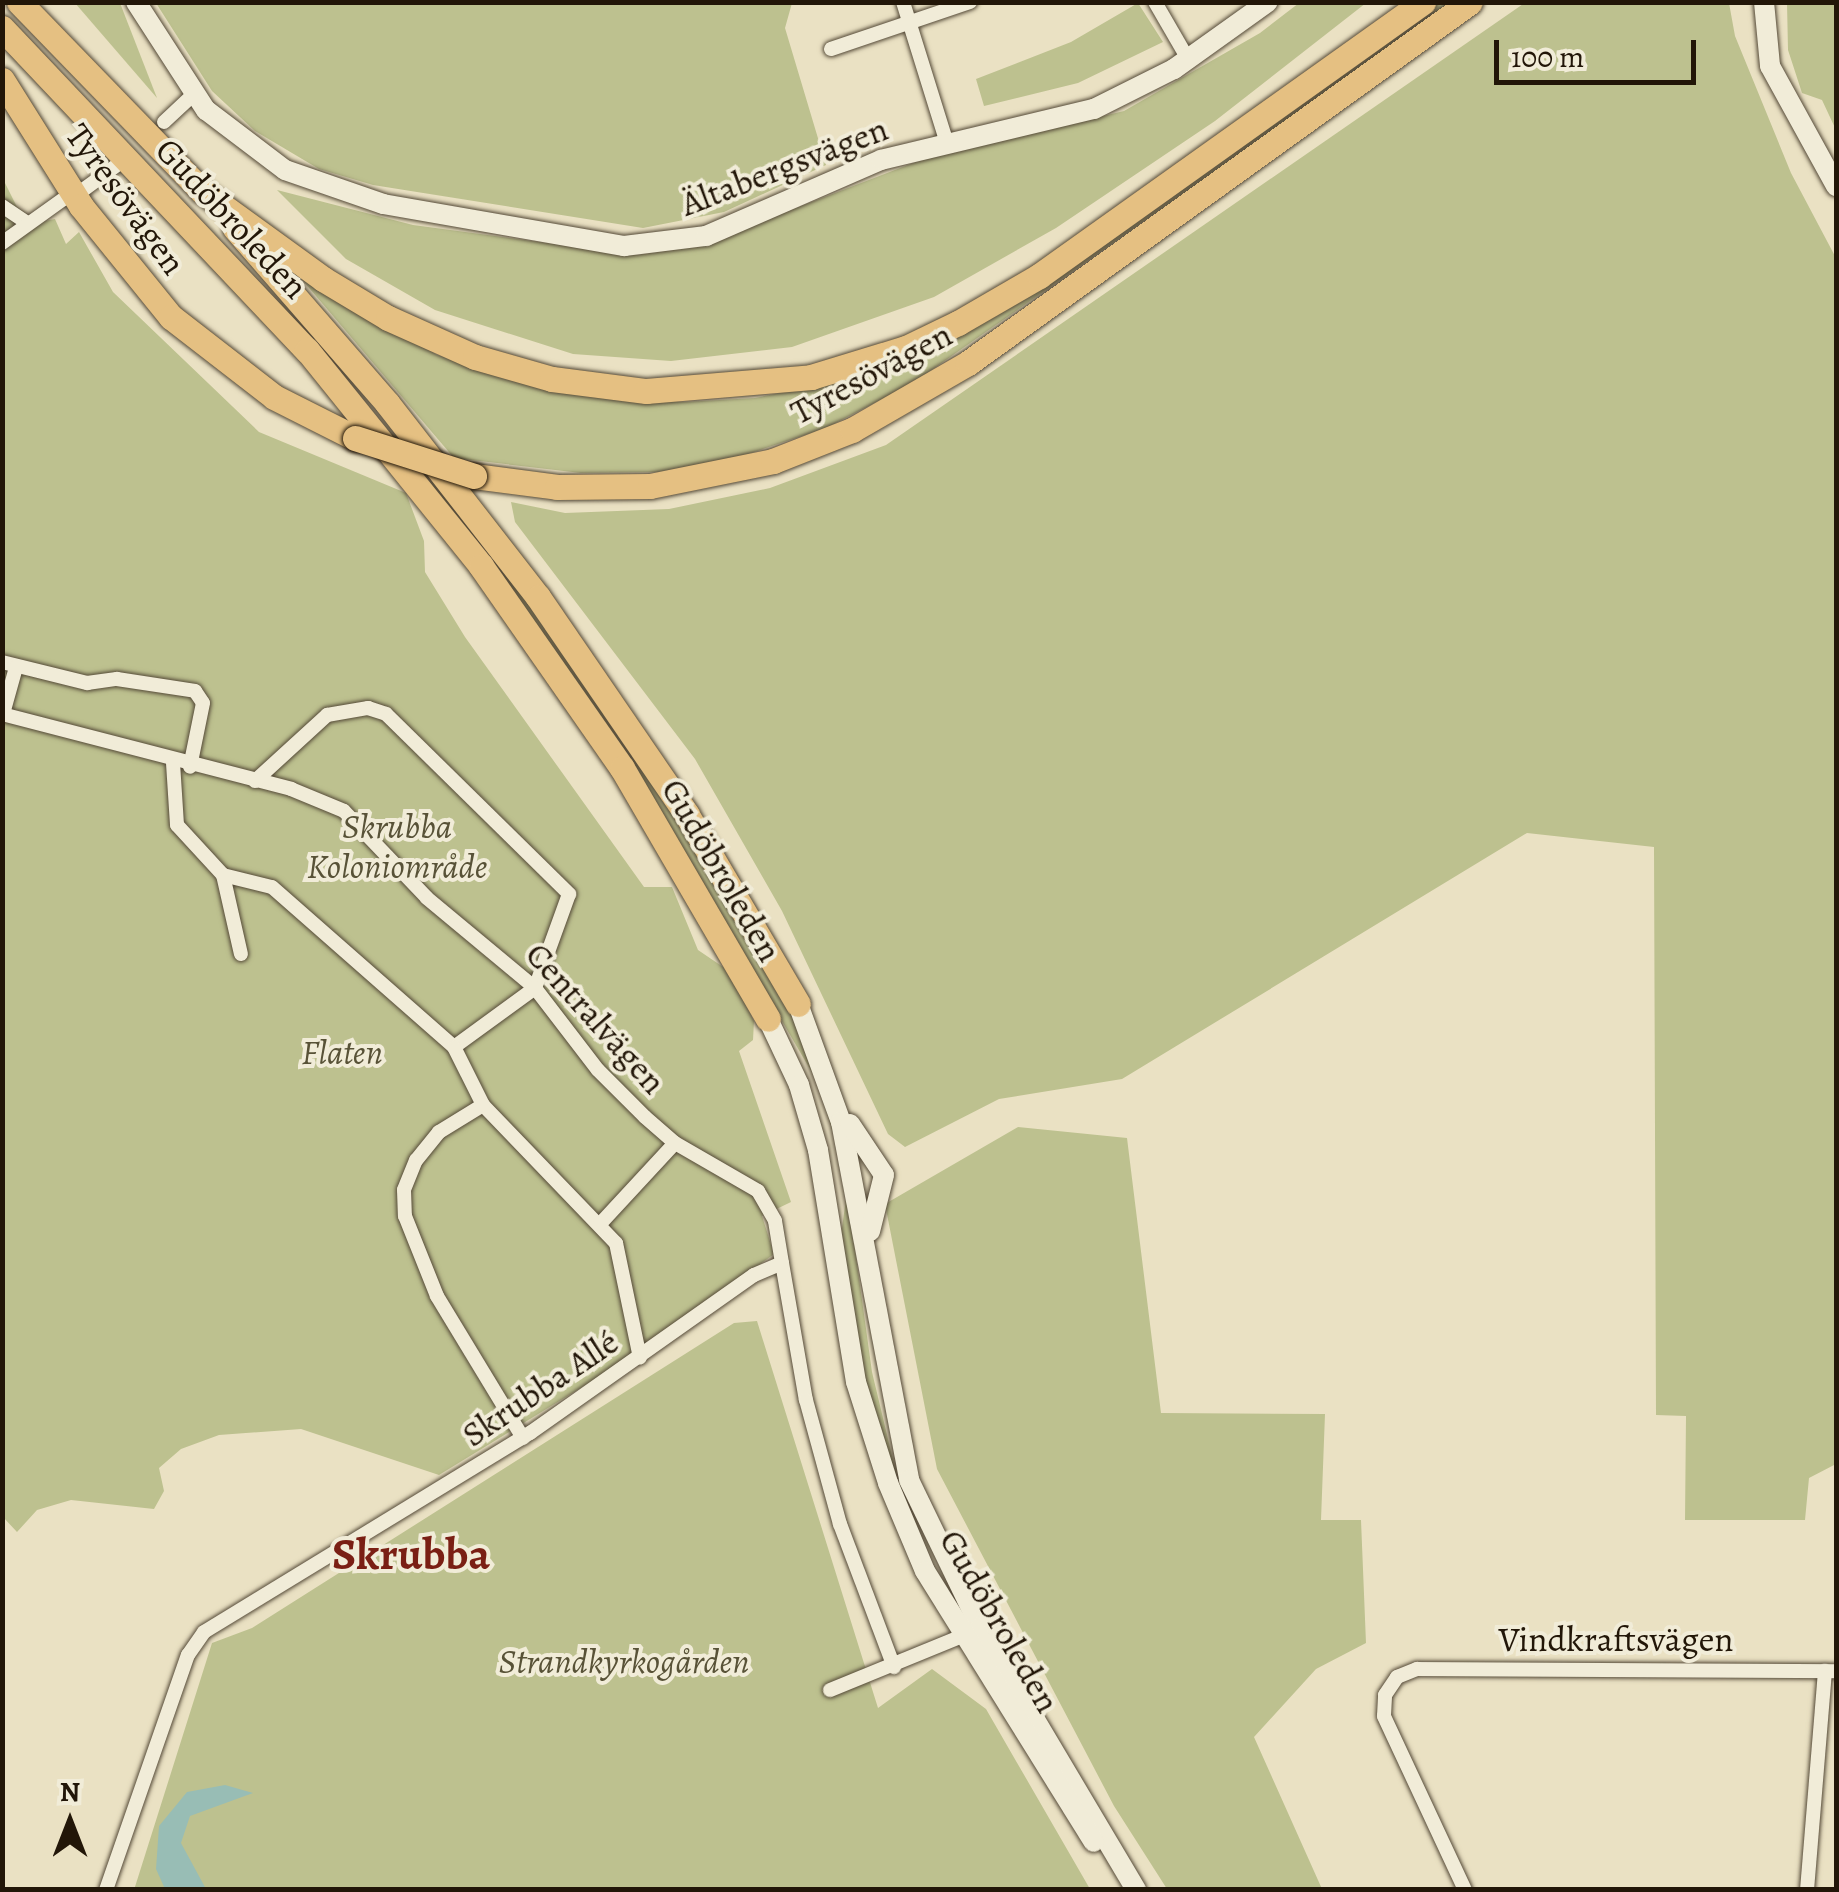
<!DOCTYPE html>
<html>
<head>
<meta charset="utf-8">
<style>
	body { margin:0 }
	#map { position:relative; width:1839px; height:1892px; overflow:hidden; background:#eae1c3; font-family:Alegreya,serif }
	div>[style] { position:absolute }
	.green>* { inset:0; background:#bdc18f }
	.water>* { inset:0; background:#98bdb5 }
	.roads { filter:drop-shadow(0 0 2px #544937) drop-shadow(0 0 2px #544937) }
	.street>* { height:14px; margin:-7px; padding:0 7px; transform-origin:7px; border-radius:7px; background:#f1ecd8 }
	.secondary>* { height:20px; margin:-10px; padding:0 10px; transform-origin:10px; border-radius:10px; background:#f1ecd8 }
	.highway>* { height:25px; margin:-12.5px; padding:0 12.5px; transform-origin:12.5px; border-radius:12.5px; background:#e5c082 }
	.bridges { filter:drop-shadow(0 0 2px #221608) drop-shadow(0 0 2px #221608) }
	.highway-bridge>* { height:25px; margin:-12.5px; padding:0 12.5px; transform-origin:12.5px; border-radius:12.5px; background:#e5c082 }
	span { translate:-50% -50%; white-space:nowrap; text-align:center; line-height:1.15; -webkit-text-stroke:8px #f1ecd8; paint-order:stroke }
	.street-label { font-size:35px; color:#221608 }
	.park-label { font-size:35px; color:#585237; font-style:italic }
	.district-label { font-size:45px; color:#7a1f14; font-weight:700 }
	.frame { position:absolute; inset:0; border:5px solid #221608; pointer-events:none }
	.north { position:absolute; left:20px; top:1772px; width:100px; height:100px; -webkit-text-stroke:8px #f1ecd8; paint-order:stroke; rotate:0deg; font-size:28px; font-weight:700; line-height:40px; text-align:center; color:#221608 }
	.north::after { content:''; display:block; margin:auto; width:35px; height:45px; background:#221608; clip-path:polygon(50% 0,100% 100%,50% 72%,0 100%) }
	.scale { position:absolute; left:1494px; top:40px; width:202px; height:45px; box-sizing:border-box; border:5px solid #221608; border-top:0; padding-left:12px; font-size:30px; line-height:35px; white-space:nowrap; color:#221608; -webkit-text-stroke:8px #f1ecd8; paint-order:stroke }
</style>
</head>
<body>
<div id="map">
	<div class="green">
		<i style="clip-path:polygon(1526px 2px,1729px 3px,1735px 36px,1791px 173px,1836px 258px,1836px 1464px,1809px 1478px,1805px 1520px,1685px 1520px,1686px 1416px,1656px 1415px,1654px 847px,1527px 833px,1122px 1079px,999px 1099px,905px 1147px,888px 1134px,782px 911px,695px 759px,515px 522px,511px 502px,565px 513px,669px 509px,770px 488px,886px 445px)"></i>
		<i style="clip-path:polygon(75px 3px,120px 3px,157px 98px)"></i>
		<i style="clip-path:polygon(156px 3px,792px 3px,785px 28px,826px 165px,724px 212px,643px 228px,373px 185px,319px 169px,255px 131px,212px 91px)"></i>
		<i style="clip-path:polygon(1138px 3px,1163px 42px,1078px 83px,984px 106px,976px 79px,1071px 42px)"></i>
		<i style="clip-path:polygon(1299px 3px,1366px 3px,1215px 121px,1056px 228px,934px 297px,792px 347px,671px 361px,573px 354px,435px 310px,346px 259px,277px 190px,413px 225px,637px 255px,697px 246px,921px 160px,1124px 111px,1260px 33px)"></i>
		<i style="clip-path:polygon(1437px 3px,1455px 3px,913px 383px,826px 428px,739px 457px,658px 472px,581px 473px,454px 458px,293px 269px,437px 355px,582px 396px,684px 402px,755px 398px,848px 379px,933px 348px,1002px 312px)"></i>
		<i style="clip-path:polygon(1787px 3px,1836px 3px,1836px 130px,1822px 100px,1802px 93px,1788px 50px)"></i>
		<i style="clip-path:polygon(2px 177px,17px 207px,39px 222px,55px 219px,66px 244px,79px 232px,113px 292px,259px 432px,406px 493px,424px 541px,425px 572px,465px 637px,644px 887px,672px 887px,698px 950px,729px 971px,754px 1021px,753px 1040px,739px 1051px,791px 1202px,762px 1216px,774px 1254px,636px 1354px,439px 1475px,301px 1429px,219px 1435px,181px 1449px,159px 1468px,164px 1491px,154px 1509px,71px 1500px,37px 1510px,17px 1532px,3px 1517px)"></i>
		<i style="clip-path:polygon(429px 481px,442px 484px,630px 744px,785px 999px,821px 1081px,839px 1152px,817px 1081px,623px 749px)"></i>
		<i style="clip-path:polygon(1018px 1127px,1127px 1138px,1161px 1413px,1325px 1414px,1321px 1520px,1361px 1520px,1366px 1643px,1316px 1669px,1254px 1737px,1322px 1889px,1167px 1889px,1114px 1806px,937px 1469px,885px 1204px)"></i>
		<i style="clip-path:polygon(847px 1192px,872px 1372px,898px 1481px,865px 1386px,841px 1235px)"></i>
		<i style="clip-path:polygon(757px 1321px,878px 1708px,932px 1669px,986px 1709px,1090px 1889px,134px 1890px,212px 1643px,252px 1628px,734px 1323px)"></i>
	</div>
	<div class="water">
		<i style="clip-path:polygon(225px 1785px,253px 1793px,190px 1816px,181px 1843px,206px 1889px,165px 1889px,156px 1869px,159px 1826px,187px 1792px)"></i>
	</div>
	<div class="roads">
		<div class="street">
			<i style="left:903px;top:2px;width:148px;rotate:72.7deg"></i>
			<i style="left:1155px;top:2px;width:66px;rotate:59.9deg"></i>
			<i style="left:831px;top:49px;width:147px;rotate:-18.7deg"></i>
			<i style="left:164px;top:122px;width:40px;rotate:-43deg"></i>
			<i style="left:83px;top:190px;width:42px;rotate:-36.3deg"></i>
			<i style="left:2px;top:206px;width:30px;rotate:34deg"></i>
			<i style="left:2px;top:243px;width:74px;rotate:-35.6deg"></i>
			<i style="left:2px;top:662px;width:88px;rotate:13.9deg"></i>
			<i style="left:87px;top:683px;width:30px;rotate:-8deg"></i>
			<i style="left:117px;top:679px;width:79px;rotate:8.7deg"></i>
			<i style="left:195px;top:691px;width:14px;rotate:56deg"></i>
			<i style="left:203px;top:703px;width:65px;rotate:101.5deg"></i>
			<i style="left:2px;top:714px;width:299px;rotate:14.5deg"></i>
			<i style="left:291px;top:789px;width:57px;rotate:22.5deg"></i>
			<i style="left:344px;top:811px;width:120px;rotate:46.3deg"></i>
			<i style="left:427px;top:898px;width:141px;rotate:39.8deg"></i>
			<i style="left:535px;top:988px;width:103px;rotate:52.5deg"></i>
			<i style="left:598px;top:1070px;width:66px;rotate:45deg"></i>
			<i style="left:645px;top:1117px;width:40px;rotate:41deg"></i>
			<i style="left:675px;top:1143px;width:96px;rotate:30deg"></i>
			<i style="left:758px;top:1191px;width:34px;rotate:60deg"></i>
			<i style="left:775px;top:1221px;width:43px;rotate:80.5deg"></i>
			<i style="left:3px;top:714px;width:49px;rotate:-74.5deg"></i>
			<i style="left:173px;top:763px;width:62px;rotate:86.3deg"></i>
			<i style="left:177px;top:825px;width:68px;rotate:47.4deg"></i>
			<i style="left:223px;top:875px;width:81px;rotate:77.2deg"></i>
			<i style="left:255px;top:781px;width:98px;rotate:-42.5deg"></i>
			<i style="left:327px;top:715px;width:42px;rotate:-9.7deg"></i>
			<i style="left:368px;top:708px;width:19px;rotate:18deg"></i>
			<i style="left:386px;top:714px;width:257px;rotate:44.5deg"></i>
			<i style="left:569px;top:894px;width:100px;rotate:109.9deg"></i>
			<i style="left:535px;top:988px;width:100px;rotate:143.9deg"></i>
			<i style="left:223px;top:875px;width:50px;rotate:13.8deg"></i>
			<i style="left:272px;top:887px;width:242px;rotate:41.3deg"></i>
			<i style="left:454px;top:1047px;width:65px;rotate:63.4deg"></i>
			<i style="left:483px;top:1105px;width:192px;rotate:46.1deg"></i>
			<i style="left:616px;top:1243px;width:117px;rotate:78.2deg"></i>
			<i style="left:483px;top:1105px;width:52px;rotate:148.5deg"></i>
			<i style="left:439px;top:1132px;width:36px;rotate:129deg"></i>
			<i style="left:416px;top:1160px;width:32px;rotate:112deg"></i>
			<i style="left:404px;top:1190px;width:26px;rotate:88deg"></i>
			<i style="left:405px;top:1216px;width:86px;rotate:68.2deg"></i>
			<i style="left:437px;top:1296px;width:166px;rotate:58.8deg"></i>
			<i style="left:600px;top:1224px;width:110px;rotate:-47.2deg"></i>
			<i style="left:830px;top:1690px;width:153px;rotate:-22.2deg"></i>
			<i style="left:106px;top:1890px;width:249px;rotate:-70.8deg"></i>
			<i style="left:188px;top:1655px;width:28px;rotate:-55deg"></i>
			<i style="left:204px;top:1632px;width:382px;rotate:-31.4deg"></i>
			<i style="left:530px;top:1433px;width:274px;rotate:-35.2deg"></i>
			<i style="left:754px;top:1275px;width:30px;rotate:-23deg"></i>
			<i style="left:782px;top:1263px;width:139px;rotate:80.1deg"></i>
			<i style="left:806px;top:1400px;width:129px;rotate:74.7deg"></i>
			<i style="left:840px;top:1524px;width:153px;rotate:69.3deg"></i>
			<i style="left:1465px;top:1890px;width:192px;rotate:-115deg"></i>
			<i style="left:1384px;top:1716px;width:21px;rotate:-87deg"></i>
			<i style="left:1385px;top:1695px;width:22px;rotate:-56deg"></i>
			<i style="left:1397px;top:1677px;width:22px;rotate:-22deg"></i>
			<i style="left:1417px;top:1669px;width:419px;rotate:0.3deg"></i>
			<i style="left:1807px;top:1890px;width:220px;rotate:-85.3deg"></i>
		</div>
		<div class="secondary">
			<i style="left:136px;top:2px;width:129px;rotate:57.1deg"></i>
			<i style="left:206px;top:110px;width:99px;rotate:37.2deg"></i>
			<i style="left:285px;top:170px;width:104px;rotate:19.1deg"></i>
			<i style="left:383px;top:204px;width:245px;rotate:9.9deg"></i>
			<i style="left:624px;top:246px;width:83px;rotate:-7deg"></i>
			<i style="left:706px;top:236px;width:191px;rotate:-23.5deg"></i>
			<i style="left:881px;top:160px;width:219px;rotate:-13.5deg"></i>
			<i style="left:1094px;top:109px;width:89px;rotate:-26.6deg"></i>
			<i style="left:1174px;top:69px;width:115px;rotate:-35.5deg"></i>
			<i style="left:1764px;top:2px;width:64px;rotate:84.6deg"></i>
			<i style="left:1770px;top:66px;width:137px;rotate:61.2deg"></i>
			<i style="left:798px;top:1004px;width:126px;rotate:70deg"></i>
			<i style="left:841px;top:1122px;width:364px;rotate:79.2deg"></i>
			<i style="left:909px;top:1480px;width:163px;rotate:64.2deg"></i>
			<i style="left:980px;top:1627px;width:306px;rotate:59.3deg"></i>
			<i style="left:768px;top:1019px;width:73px;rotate:64.8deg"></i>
			<i style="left:799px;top:1085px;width:68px;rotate:73.7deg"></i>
			<i style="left:818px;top:1150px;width:235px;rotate:80.7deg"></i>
			<i style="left:856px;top:1382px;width:106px;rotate:72.4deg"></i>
			<i style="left:888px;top:1483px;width:95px;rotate:67.2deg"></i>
			<i style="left:925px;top:1571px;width:319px;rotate:58.1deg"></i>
			<i style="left:850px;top:1124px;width:61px;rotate:56.3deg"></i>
			<i style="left:884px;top:1175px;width:58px;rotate:104deg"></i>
		</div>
		<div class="highway">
			<i style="left:19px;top:2px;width:263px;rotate:45.9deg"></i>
			<i style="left:202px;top:191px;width:150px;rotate:36deg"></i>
			<i style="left:323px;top:279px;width:76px;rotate:31deg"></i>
			<i style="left:388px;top:318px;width:95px;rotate:24.1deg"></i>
			<i style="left:475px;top:357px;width:80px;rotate:15.9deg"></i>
			<i style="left:552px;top:379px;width:95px;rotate:7.3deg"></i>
			<i style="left:646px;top:391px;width:166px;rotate:-4.8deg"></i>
			<i style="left:811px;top:377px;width:99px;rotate:-17deg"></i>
			<i style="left:906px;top:348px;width:58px;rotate:-25.7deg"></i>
			<i style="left:958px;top:323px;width:94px;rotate:-30.1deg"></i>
			<i style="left:1039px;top:276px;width:472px;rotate:-35.5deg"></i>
			<i style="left:2px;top:28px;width:444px;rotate:46.6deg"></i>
			<i style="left:307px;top:350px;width:277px;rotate:51.1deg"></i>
			<i style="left:481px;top:566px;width:246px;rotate:55.1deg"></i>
			<i style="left:622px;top:768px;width:290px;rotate:59.8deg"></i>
			<i style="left:2px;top:80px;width:149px;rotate:57.9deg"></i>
			<i style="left:81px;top:206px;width:143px;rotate:51deg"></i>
			<i style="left:171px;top:317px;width:130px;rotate:37.8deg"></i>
			<i style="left:274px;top:397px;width:91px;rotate:26.8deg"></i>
			<i style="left:235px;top:228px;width:232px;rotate:49deg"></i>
			<i style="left:387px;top:403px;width:246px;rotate:52.1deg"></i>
			<i style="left:538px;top:597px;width:264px;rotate:55.6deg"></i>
			<i style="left:687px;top:815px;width:219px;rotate:59.6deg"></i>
			<i style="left:474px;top:476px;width:84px;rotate:7.5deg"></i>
			<i style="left:557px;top:487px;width:93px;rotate:-0.6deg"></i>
			<i style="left:650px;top:486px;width:126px;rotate:-11.5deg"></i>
			<i style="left:773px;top:461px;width:85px;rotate:-21.4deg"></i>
			<i style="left:852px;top:430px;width:134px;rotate:-30deg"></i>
			<i style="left:968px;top:363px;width:618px;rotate:-35.72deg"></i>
		</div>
	</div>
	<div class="bridges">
		<div class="highway-bridge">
			<i style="left:355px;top:438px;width:125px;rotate:17.7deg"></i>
		</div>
	</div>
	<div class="street-label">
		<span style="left:784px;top:166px;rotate:-21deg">Ältabergsvägen</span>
		<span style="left:126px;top:199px;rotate:54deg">Tyresövägen</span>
		<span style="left:232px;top:218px;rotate:47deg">Gudöbroleden</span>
		<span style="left:871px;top:373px;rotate:-28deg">Tyresövägen</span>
		<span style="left:722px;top:870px;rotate:60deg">Gudöbroleden</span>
		<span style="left:596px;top:1018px;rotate:48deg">Centralvägen</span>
		<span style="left:540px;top:1388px;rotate:-34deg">Skrubba Allé</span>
		<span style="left:1000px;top:1621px;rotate:60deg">Gudöbroleden</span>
		<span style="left:1616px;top:1639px">Vindkraftsvägen</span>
	</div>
	<div class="park-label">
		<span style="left:397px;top:846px">Skrubba<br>Koloniområde</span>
		<span style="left:342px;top:1052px">Flaten</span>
		<span style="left:624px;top:1661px">Strandkyrkogården</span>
	</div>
	<div class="district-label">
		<span style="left:411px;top:1555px">Skrubba</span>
	</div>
	<div class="frame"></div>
	<div class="north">N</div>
	<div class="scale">100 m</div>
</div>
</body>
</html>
